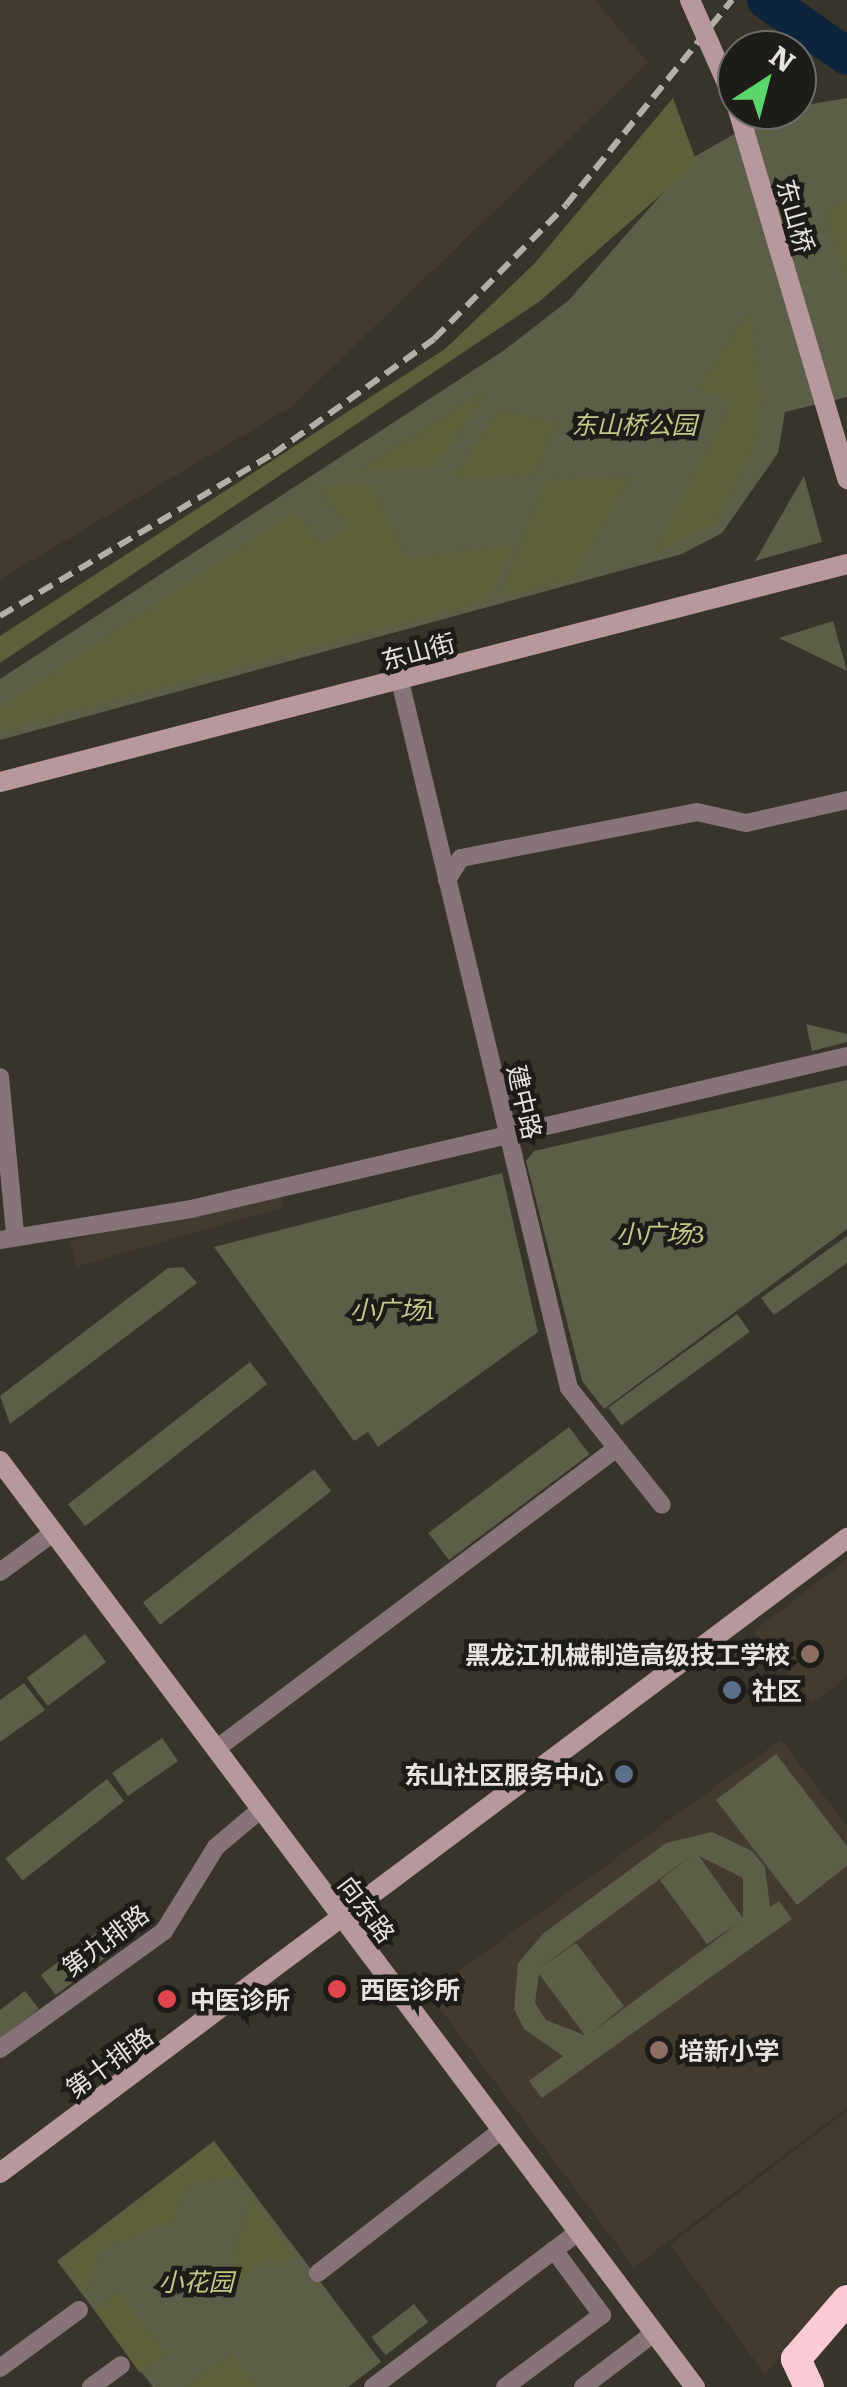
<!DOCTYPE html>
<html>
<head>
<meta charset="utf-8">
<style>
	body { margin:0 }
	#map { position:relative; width:847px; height:2387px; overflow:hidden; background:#38342b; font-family:Literata,"Noto Sans SC",serif }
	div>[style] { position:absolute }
	.built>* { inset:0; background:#433c2e; transform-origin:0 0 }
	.green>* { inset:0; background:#5d5e48; transform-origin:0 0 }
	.forest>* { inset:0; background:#5e603b; transform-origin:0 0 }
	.river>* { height:38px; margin:-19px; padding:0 19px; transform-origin:19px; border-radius:19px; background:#0c253c }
	.street>* { height:18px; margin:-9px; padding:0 9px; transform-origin:9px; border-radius:9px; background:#877478 }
	.secondary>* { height:20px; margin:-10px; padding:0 10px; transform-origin:10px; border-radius:10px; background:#b6989d }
	.highway>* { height:30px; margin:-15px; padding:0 15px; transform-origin:15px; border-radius:15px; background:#facbd5 }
	.rail>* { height:6px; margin-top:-3px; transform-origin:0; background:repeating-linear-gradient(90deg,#b2afa8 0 15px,transparent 0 23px) }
	.secondary-bridge>* { height:20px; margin:-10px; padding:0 10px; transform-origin:10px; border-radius:10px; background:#b6989d }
	.dots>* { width:28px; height:28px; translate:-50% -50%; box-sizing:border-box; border:5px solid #1e1c18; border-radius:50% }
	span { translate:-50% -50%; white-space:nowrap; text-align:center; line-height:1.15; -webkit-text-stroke:9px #1e1c18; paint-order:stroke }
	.street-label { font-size:25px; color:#e7e4df }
	.park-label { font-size:25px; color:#c5c888; font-style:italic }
	.poi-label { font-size:25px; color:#e7e4df; font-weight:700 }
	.right { translate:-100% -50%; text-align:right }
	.left { translate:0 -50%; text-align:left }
	.north { position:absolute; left:717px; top:30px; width:100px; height:100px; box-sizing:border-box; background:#1e1c18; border:2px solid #6e6c68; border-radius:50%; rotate:36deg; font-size:28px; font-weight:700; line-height:40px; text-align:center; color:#e7e4df }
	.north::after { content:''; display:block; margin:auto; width:35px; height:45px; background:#5cd56d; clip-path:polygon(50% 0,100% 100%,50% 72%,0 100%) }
</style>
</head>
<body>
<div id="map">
	<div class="built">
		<i style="clip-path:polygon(0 0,595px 0,648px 63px,291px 407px,0 579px)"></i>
		<i style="left:277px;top:1182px;width:26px;height:216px;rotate:74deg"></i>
		<i style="clip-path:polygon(847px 1560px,847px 1677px,812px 1703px,754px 1631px)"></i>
		<i style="clip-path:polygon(781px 1740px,847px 1826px,847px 2108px,634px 2267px,428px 1993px)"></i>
		<i style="clip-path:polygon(847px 2111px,847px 2279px,765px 2374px,670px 2245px)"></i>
	</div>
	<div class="green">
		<i style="clip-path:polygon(847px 98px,847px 397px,785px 412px,778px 453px,722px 533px,682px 554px,0 740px,0 679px,503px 351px,569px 300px,694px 157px,776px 110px)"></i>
		<i style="clip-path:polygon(804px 476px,822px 542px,755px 561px)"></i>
		<i style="clip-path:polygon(833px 621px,847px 671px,779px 638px)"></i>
		<i style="clip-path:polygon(806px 1024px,847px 1034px,847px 1042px,812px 1051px)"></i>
		<i style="clip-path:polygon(847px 1080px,847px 1229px,604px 1409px,582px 1381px,526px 1161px,534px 1151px)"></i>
		<i style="clip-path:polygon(502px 1173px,538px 1332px,378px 1447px,368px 1432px,354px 1441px,214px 1247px)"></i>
		<i style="clip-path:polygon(847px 1236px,847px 1263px,774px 1315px,761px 1298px)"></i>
		<i style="clip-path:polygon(183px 1267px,197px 1283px,10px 1424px,0 1396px,168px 1268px)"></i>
		<i style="left:737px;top:1314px;width:22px;height:159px;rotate:54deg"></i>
		<i style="left:250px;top:1362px;width:28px;height:231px;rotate:52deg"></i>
		<i style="left:569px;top:1427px;width:34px;height:176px;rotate:53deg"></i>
		<i style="left:314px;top:1469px;width:28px;height:217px;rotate:52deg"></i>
		<i style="left:85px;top:1634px;width:35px;height:73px;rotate:53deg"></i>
		<i style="clip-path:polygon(24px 1683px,45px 1710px,0 1742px,0 1700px)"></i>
		<i style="left:162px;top:1738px;width:28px;height:61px;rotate:55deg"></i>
		<i style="clip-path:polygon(776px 1754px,847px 1846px,847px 1866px,797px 1905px,716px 1800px)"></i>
		<i style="left:107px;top:1779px;width:28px;height:129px;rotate:52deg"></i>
		<i style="clip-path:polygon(evenodd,712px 1832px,752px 1851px,765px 1867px,770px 1907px,779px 1901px,792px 1919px,542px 2098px,529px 2081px,563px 2056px,524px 2029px,514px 2009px,518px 1963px,544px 1933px,666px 1843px,712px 1832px,692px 1855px,660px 1880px,707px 1944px,740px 1922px,591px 2033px,624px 2006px,576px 1943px,540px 1968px,692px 1855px,712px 1832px,699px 1856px,743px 1878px,743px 1917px,742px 1917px,699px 1856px,712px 1832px,539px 1974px,584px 2034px,584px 2035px,546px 2020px,535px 2003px,539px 1974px)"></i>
		<i style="left:115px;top:1919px;width:25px;height:93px;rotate:53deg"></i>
		<i style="clip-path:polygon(25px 1991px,39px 2009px,0 2039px,0 2010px)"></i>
		<i style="clip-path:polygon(214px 2141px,381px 2362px,348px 2387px,153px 2387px,57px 2261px)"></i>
		<i style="left:414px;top:2304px;width:23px;height:54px;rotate:52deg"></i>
	</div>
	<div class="forest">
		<i style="clip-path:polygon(673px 98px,697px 163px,540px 301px,0 663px,0 636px,445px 349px,535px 263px)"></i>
		<i style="clip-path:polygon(847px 201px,847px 286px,826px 211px)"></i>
		<i style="clip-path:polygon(749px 310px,763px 397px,757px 444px,714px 526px,653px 554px,731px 403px,698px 388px)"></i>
		<i style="clip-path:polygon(489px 388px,436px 467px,356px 472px)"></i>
		<i style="clip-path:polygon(497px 411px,558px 422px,535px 475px,453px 479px)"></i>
		<i style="clip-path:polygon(631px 477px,573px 579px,499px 599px,546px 480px)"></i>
		<i style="clip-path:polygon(334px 484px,371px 484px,407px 558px,515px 545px,487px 601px,0 731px,0 708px,296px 510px,320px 544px,346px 526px,323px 492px)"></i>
		<i style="clip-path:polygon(214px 2141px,238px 2176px,188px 2184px,174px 2222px,100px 2250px,86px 2295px,61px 2261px)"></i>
		<i style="clip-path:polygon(252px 2197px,295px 2255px,277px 2267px,270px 2258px,240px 2281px,231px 2257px)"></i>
		<i style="left:120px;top:2291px;width:78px;height:32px;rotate:54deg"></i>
		<i style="clip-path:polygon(231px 2353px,257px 2387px,186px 2387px)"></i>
	</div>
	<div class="river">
		<i style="left:766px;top:0;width:98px;rotate:34.7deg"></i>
	</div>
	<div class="street">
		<i style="left:400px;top:681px;width:727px;rotate:76.56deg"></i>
		<i style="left:569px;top:1388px;width:149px;rotate:51.5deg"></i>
		<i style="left:447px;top:880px;width:26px;rotate:-58deg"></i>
		<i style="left:461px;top:858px;width:240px;rotate:-11deg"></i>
		<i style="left:697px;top:812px;width:50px;rotate:12.7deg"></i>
		<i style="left:746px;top:823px;width:104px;rotate:-12.8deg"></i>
		<i style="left:0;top:1077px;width:158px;rotate:84.5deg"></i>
		<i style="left:0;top:1240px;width:193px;rotate:-9.2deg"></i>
		<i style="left:191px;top:1209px;width:674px;rotate:-13.13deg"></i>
		<i style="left:0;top:1572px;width:67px;rotate:-36.5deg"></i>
		<i style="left:216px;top:1749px;width:500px;rotate:-36.9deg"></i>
		<i style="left:0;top:2049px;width:202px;rotate:-35.7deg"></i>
		<i style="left:164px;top:1931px;width:99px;rotate:-58.2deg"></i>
		<i style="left:216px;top:1847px;width:59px;rotate:-40.2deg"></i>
		<i style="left:318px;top:2273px;width:233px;rotate:-37.9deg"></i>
		<i style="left:0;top:2368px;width:98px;rotate:-36.3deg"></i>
		<i style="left:91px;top:2387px;width:37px;rotate:-36deg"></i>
		<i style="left:373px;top:2387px;width:257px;rotate:-37.1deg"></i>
		<i style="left:505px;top:2387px;width:121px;rotate:-36.6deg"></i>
		<i style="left:602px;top:2315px;width:81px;rotate:-126.4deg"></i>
		<i style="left:583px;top:2387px;width:89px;rotate:-37.3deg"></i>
	</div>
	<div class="secondary">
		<i style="left:738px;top:110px;width:385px;rotate:73.5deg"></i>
		<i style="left:0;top:782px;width:875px;rotate:-14.43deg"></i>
		<i style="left:0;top:1461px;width:1158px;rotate:53.11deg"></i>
		<i style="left:0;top:2173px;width:1059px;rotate:-36.86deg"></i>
	</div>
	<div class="highway">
		<i style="left:809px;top:2387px;width:31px;rotate:-115deg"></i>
		<i style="left:796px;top:2359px;width:78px;rotate:-49.2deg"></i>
	</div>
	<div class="rail">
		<i style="left:0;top:616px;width:317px;rotate:-30.7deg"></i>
		<i style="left:273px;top:454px;width:198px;rotate:-35.5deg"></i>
		<i style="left:434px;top:339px;width:188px;rotate:-45.4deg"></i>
		<i style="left:566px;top:205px;width:264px;rotate:-51deg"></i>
	</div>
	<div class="secondary-bridge">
		<i style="left:690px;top:0;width:116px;rotate:66.1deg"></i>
	</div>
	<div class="dots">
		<i style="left:810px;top:1654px;background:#8d6e63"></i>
		<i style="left:732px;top:1690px;background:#5c6f8a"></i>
		<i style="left:624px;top:1774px;background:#5c6f8a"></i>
		<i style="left:337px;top:1989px;background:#e0444e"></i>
		<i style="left:167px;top:1999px;background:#e0444e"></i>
		<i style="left:659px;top:2050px;background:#8d6e63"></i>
	</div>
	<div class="street-label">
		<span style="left:796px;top:216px;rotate:74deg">东山桥</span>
		<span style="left:418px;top:651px;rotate:-15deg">东山街</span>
		<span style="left:525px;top:1102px;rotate:77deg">建中路</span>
		<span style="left:367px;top:1909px;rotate:53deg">向东路</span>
		<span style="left:105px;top:1940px;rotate:-37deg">第九排路</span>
		<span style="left:109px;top:2062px;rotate:-36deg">第十排路</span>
	</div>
	<div class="park-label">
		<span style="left:634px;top:424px">东山桥公园</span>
		<span style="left:660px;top:1233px">小广场3</span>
		<span style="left:392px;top:1309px">小广场1</span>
		<span style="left:196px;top:2281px">小花园</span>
	</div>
	<div class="poi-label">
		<span class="right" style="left:790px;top:1654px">黑龙江机械制造高级技工学校</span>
		<span class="left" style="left:752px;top:1690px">社区</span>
		<span class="right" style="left:604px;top:1774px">东山社区服务中心</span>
		<span class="left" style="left:360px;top:1989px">西医诊所</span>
		<span class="left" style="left:190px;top:1999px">中医诊所</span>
		<span class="left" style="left:679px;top:2050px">培新小学</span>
	</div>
	<div class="north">N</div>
</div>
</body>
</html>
